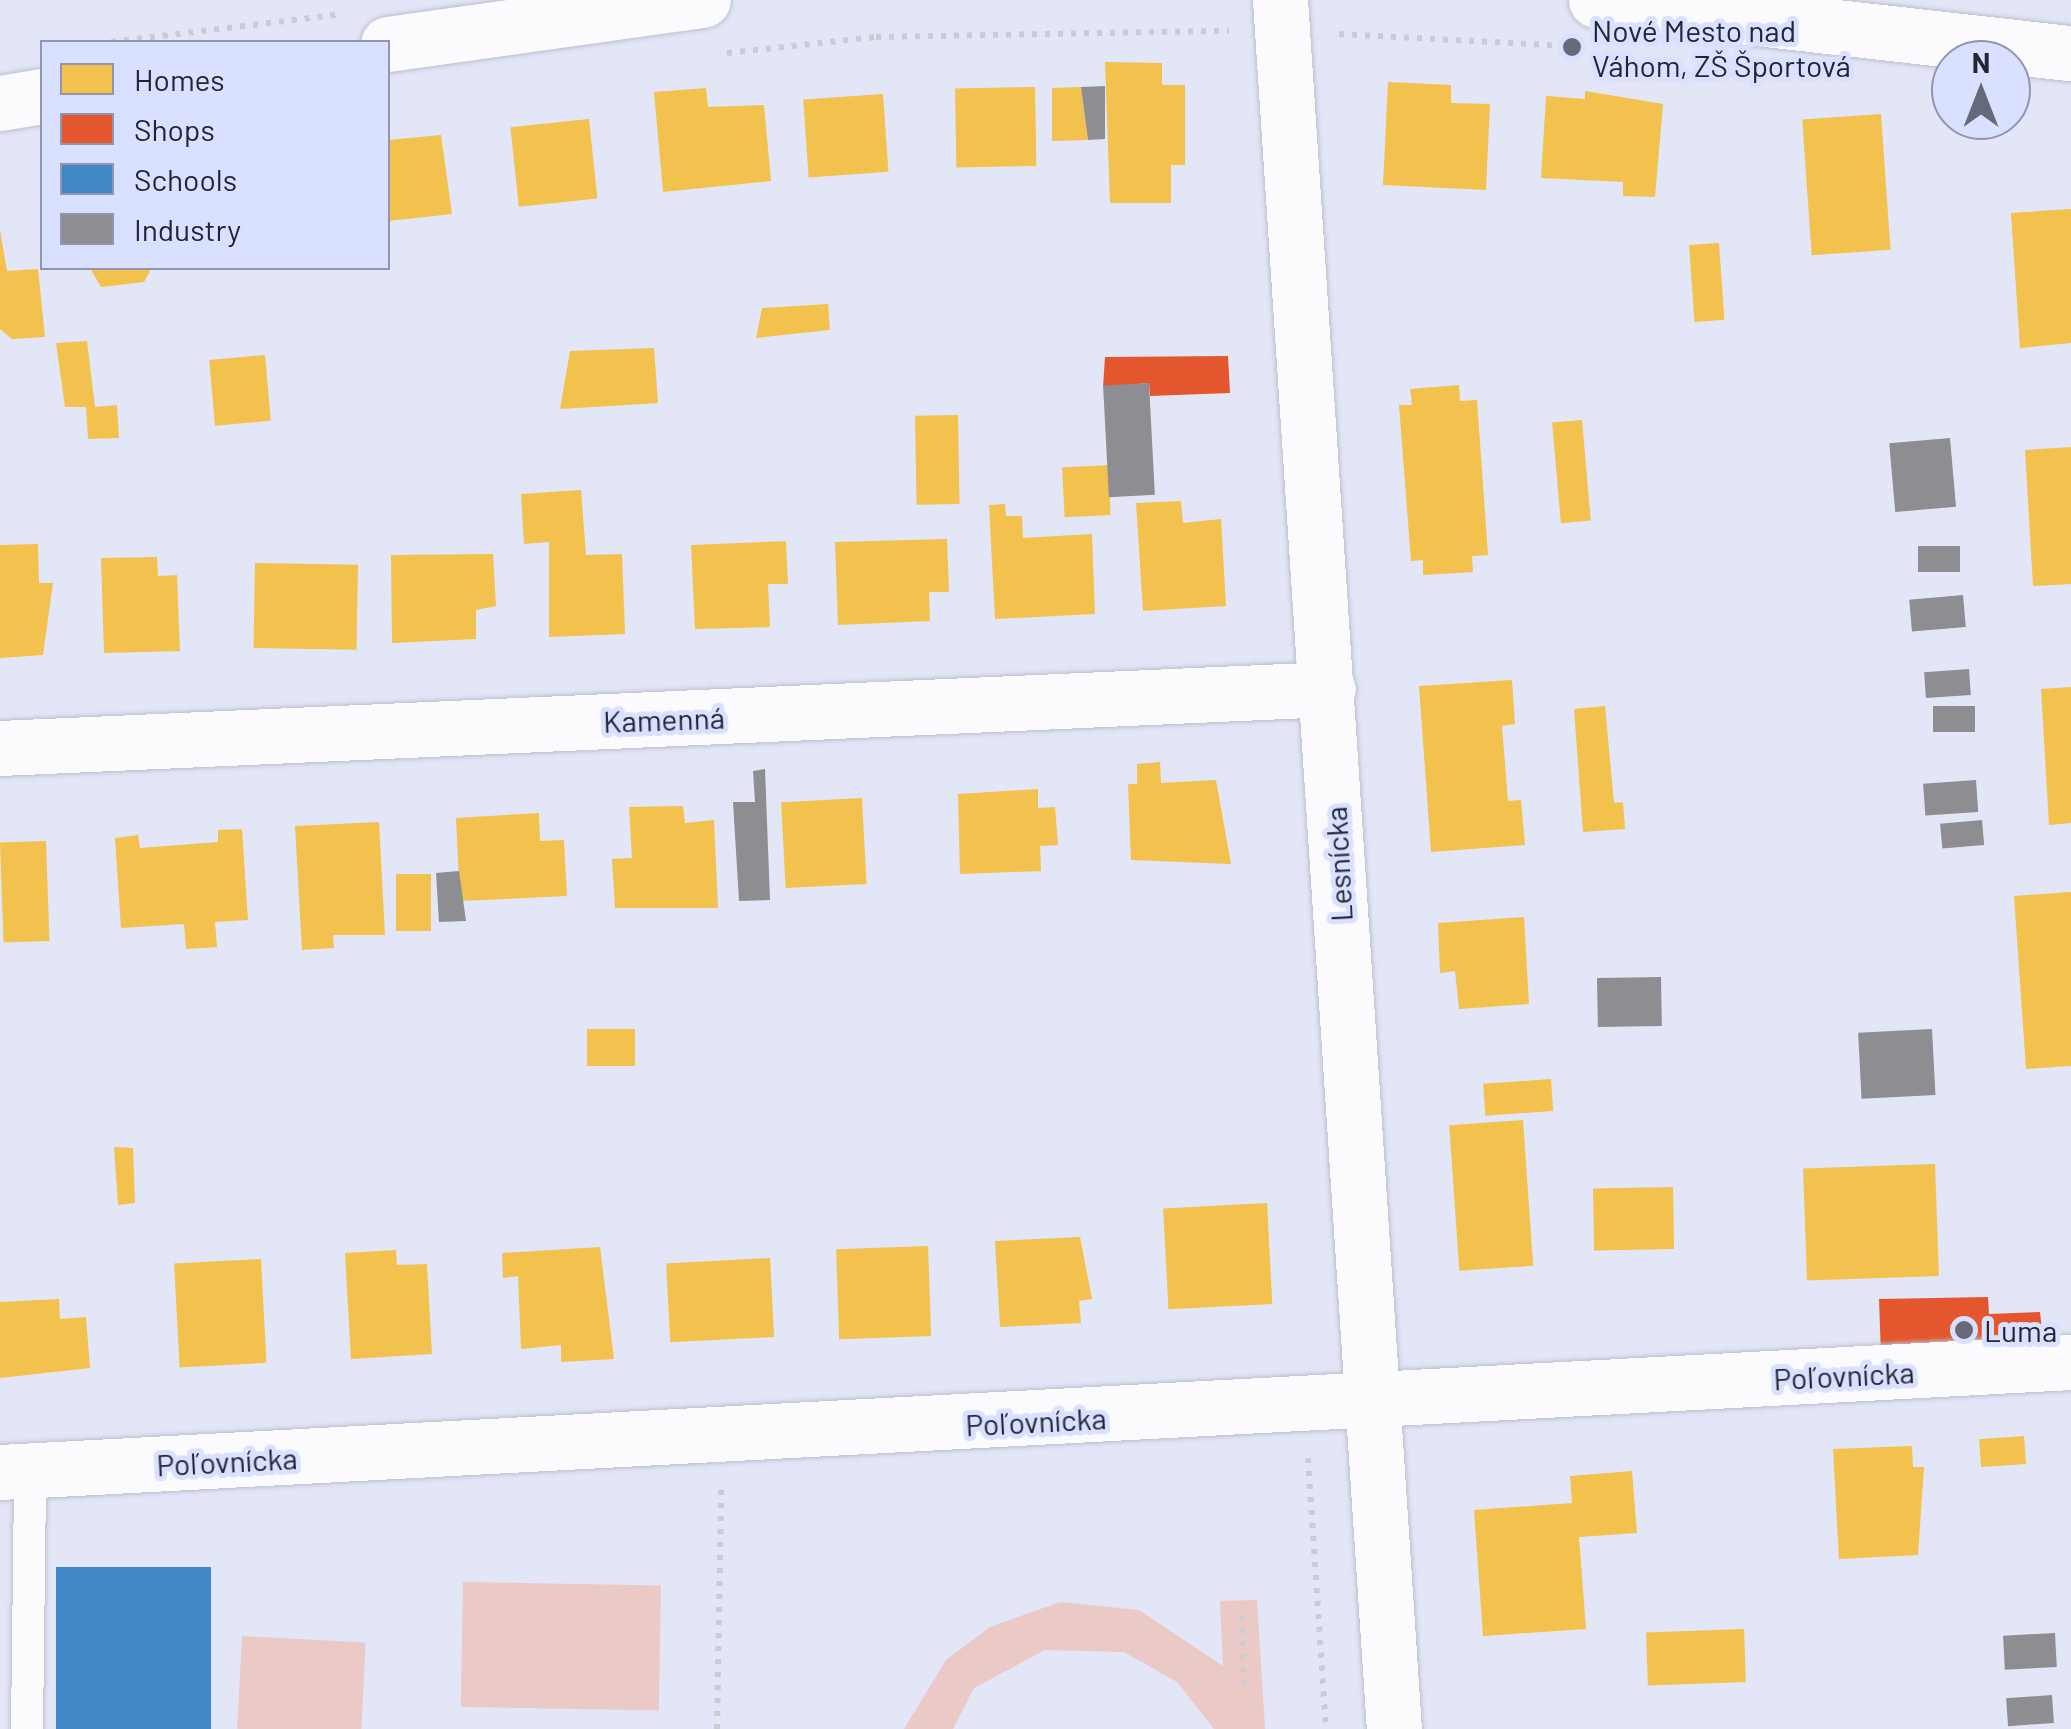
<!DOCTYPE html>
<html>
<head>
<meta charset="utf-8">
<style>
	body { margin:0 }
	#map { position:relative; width:2071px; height:1729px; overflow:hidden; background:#e2e6f7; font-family:Barlow,sans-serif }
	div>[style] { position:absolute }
	.green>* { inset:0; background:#ebc9c7; transform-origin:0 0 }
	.homes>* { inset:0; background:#f2c14e; transform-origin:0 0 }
	.shops>* { inset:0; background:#e4572e }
	.schools>* { inset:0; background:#3f88c5; transform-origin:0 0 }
	.industry>* { inset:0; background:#8d8d92; transform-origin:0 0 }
	.path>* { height:6px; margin-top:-3px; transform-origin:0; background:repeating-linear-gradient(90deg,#caccd1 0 5px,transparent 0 13px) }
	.roads { filter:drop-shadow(0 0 2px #bcbfcd) drop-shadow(0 0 2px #bcbfcd) }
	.lane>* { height:32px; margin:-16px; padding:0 16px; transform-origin:16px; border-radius:16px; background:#fbfbfe }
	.street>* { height:55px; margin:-27.5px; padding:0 27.5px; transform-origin:27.5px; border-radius:27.5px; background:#fbfbfe }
	.dots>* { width:28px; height:28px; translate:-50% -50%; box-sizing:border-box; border:5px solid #dae0ff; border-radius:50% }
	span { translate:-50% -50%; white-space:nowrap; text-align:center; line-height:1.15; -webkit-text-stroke:10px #dae0ff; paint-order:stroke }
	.poi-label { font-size:30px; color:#232533 }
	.left { translate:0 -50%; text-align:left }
	.street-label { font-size:30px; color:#232533 }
	.legend { position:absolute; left:40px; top:40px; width:350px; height:230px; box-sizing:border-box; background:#dae0ff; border:2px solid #9195ad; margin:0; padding:12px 18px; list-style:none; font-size:30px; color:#232533 }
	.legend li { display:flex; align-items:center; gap:20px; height:50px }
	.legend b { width:50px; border:2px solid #9195ad }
	.north { position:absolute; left:1931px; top:40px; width:100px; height:100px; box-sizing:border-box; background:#dae0ff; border:2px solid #9195ad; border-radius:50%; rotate:0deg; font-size:28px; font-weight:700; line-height:40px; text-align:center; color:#232533 }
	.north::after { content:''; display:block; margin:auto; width:35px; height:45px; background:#666978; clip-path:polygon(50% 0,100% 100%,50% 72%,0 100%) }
</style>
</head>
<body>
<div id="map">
	<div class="green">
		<i style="left:463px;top:1582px;width:198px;height:125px;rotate:1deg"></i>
		<i style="clip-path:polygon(1257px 1600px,1265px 1729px,1214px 1729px,1177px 1682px,1124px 1652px,1045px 1650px,974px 1688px,953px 1729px,904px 1729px,946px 1660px,990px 1627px,1060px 1602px,1139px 1610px,1223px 1666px,1220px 1601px)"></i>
		<i style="left:242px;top:1636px;width:124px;height:93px;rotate:3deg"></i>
	</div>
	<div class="homes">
		<i style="clip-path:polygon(1105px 62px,1162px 63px,1162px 85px,1185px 85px,1185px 165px,1171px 165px,1171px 203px,1110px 203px)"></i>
		<i style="clip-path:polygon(1388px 82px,1451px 85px,1451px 103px,1490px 104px,1486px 190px,1383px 185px)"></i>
		<i style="left:1035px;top:87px;width:79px;height:80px;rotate:89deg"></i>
		<i style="clip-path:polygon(1081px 87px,1088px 140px,1052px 141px,1052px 88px)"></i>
		<i style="clip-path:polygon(706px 88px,708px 107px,764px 105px,771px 181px,663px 192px,654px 92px)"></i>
		<i style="clip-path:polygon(1585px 91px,1663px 104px,1655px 197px,1623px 196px,1623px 182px,1541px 178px,1546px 96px,1585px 99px)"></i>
		<i style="left:883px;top:94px;width:78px;height:80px;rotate:86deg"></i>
		<i style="left:1881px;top:114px;width:136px;height:79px;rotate:86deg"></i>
		<i style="left:589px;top:119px;width:80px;height:79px;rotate:84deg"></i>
		<i style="clip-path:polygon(441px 135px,452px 214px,388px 221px,388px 140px)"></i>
		<i style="clip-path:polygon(2071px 209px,2071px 343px,2020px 348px,2011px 213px)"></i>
		<i style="clip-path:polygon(0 230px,7px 271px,38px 269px,45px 337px,12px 339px,0 329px)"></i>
		<i style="left:1719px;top:243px;width:77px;height:30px;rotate:86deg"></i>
		<i style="clip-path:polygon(90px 268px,149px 268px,150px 271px,144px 282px,101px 287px)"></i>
		<i style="clip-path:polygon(828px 304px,830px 330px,756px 338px,762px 308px)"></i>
		<i style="clip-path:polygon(87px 341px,95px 407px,117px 405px,119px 438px,88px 439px,86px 407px,65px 407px,56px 343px)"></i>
		<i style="clip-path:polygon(654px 348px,658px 403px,560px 409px,570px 351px)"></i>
		<i style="left:265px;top:355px;width:66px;height:56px;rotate:85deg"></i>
		<i style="clip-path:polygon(1459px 385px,1460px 401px,1477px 400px,1488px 555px,1472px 556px,1473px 572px,1423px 575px,1423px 560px,1411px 561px,1399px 405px,1412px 405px,1410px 389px)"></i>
		<i style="left:958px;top:415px;width:89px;height:43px;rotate:89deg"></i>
		<i style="left:1582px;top:420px;width:101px;height:30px;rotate:85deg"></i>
		<i style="clip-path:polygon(2071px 447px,2071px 584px,2033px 586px,2025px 450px)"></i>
		<i style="left:1108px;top:465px;width:50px;height:46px;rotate:87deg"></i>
		<i style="clip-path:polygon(581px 490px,586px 555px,622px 554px,625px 634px,549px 637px,549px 542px,524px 544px,521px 494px)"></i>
		<i style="clip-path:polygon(1181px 501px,1183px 523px,1221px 519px,1226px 606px,1143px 611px,1136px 503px)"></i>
		<i style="clip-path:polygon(1005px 504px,1006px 516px,1022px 516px,1023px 538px,1092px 534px,1095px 614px,995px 619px,989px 505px)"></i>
		<i style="clip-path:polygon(947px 539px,949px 592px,929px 592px,930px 621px,838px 625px,835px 542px)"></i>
		<i style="clip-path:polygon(786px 541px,788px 584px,768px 584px,770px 627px,695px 629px,691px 545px)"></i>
		<i style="clip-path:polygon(38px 544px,39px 583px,53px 583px,43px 655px,0 658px,0 545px)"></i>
		<i style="clip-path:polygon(493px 554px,496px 606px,476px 610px,476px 639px,392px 643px,391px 555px)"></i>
		<i style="clip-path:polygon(157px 557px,158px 576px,177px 575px,180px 651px,104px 653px,101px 558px)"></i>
		<i style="left:255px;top:563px;width:103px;height:85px;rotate:1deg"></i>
		<i style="clip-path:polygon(1512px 680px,1515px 724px,1502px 726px,1508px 801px,1521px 800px,1525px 845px,1431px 852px,1419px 686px)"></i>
		<i style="clip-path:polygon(2071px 687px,2071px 823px,2049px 825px,2041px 689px)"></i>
		<i style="clip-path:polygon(1605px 706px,1614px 803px,1623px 802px,1625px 829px,1583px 832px,1574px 709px)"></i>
		<i style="clip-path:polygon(1160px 762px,1161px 783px,1216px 780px,1231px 864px,1131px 860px,1128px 784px,1137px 784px,1137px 764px)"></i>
		<i style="clip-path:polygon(1038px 789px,1038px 808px,1055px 807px,1058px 845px,1040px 846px,1041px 871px,960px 874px,958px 794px)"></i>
		<i style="left:862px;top:798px;width:86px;height:81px;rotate:87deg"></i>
		<i style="clip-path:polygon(683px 806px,685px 823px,714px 820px,718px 908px,615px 908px,612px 859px,632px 858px,629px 807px)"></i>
		<i style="clip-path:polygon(539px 813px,540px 841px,564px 840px,567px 896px,460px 901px,456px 818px)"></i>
		<i style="clip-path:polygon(379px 822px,385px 935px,333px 935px,334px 948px,302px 950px,295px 826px)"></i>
		<i style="clip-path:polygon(242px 829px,248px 920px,215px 922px,217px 947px,186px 949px,184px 924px,121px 928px,115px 838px,138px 835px,140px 848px,218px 842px,218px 830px)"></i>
		<i style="left:46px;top:841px;width:100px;height:46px;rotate:88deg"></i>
		<i style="left:396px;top:874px;width:35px;height:57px"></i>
		<i style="clip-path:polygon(2071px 892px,2071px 1066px,2026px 1069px,2014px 896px)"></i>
		<i style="clip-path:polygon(1524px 917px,1529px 1004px,1459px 1009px,1455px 971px,1440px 973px,1438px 923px)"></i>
		<i style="left:587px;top:1029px;width:48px;height:37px"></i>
		<i style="left:1551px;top:1079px;width:32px;height:68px;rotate:86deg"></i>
		<i style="left:1523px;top:1120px;width:146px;height:74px;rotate:86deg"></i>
		<i style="clip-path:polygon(114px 1147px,133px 1148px,135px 1203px,118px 1205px)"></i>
		<i style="left:1935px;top:1164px;width:112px;height:132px;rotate:88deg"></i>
		<i style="left:1673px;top:1187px;width:62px;height:80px;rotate:89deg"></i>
		<i style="left:1267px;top:1203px;width:101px;height:104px;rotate:87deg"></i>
		<i style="clip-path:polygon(1080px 1237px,1092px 1299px,1079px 1301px,1081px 1323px,1000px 1327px,995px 1241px)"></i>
		<i style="left:928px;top:1246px;width:90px;height:92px;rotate:88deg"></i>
		<i style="clip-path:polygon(600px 1247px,614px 1359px,561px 1362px,561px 1345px,521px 1349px,518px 1276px,503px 1278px,502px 1253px)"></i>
		<i style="clip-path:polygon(396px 1250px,397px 1265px,427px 1264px,432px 1354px,351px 1359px,345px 1253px)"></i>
		<i style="left:770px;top:1258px;width:79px;height:104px;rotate:87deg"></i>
		<i style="left:261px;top:1259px;width:104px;height:87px;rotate:87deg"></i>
		<i style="clip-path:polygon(59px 1299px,60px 1319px,86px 1317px,90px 1368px,0 1378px,0 1302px)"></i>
		<i style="left:2024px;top:1436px;width:28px;height:45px;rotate:86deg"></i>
		<i style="clip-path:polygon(1912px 1446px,1913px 1467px,1924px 1467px,1918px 1555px,1839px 1559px,1833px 1449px)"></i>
		<i style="clip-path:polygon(1632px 1471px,1637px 1533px,1579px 1537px,1586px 1629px,1483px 1636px,1474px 1510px,1572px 1503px,1570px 1476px)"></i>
		<i style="left:1744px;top:1629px;width:53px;height:98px;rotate:88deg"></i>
	</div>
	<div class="shops">
		<i style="clip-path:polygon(1228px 356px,1230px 393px,1150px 396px,1149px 383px,1103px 387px,1105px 357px)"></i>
		<i style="clip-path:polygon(1988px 1297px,1989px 1314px,2040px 1312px,2044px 1348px,1881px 1356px,1879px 1299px)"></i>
	</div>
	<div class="schools">
		<i style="left:56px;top:1567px;width:155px;height:162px"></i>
	</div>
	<div class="industry">
		<i style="clip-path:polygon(1105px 86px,1105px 139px,1088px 140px,1081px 87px)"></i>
		<i style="left:1149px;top:383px;width:112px;height:46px;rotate:87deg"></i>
		<i style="left:1950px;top:438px;width:69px;height:61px;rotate:85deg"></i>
		<i style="left:1960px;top:546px;width:26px;height:42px;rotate:90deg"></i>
		<i style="left:1963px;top:595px;width:32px;height:54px;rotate:85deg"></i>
		<i style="left:1969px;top:669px;width:26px;height:45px;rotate:86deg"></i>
		<i style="left:1975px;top:706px;width:26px;height:42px;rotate:90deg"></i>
		<i style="clip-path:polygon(765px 769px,770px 900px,739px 901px,733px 802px,755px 802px,753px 771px)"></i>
		<i style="left:1976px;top:780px;width:32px;height:53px;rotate:86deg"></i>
		<i style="left:1982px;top:820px;width:25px;height:42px;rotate:85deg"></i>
		<i style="clip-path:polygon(459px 871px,466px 921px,439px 922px,436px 873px)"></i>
		<i style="left:1661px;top:977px;width:49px;height:64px;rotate:89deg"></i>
		<i style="left:1932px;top:1029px;width:66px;height:74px;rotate:87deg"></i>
		<i style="left:2055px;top:1633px;width:34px;height:52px;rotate:87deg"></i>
		<i style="left:2052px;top:1695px;width:28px;height:46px;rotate:86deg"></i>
	</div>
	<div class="path">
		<i style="left:1339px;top:34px;width:227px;rotate:3deg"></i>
		<i style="left:111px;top:42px;width:234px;rotate:-6.9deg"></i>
		<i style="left:727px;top:53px;width:150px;rotate:-6.1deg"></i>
		<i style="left:876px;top:37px;width:353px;rotate:-1deg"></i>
		<i style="left:1308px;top:1458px;width:272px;rotate:86.2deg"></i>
		<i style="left:1242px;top:1615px;width:73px;rotate:88.4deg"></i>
		<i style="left:717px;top:1729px;width:239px;rotate:-89deg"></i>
	</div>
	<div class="roads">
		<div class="lane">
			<i style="left:27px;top:1729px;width:258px;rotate:-89.3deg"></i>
		</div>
		<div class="street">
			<i style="left:1280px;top:0;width:1733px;rotate:86.23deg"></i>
			<i style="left:1596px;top:0;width:478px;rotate:6.4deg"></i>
			<i style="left:388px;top:44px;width:318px;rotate:-8deg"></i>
			<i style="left:0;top:103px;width:43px;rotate:-9.5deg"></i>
			<i style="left:0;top:748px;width:1329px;rotate:-2.54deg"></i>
			<i style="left:0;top:1472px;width:2074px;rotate:-3.04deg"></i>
		</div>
	</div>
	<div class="dots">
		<i style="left:1572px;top:47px;background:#666978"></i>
		<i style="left:1964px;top:1330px;background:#666978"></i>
	</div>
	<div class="poi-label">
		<span class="left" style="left:1592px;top:47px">Nové Mesto nad<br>Váhom, ZŠ Športová</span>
		<span class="left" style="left:1984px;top:1330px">Luma</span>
	</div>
	<div class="street-label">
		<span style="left:664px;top:719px;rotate:-2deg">Kamenná</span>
		<span style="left:1338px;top:864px;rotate:-93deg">Lesnícka</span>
		<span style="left:1844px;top:1375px;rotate:-3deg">Poľovnícka</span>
		<span style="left:1036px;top:1421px;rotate:-3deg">Poľovnícka</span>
		<span style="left:227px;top:1461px;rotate:-3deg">Poľovnícka</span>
	</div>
	<ul class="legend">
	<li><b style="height:28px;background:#f2c14e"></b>Homes</li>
	<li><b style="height:28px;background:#e4572e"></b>Shops</li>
	<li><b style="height:28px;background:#3f88c5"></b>Schools</li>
	<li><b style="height:28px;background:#8d8d92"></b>Industry</li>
	</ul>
	<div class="north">N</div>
</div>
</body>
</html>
